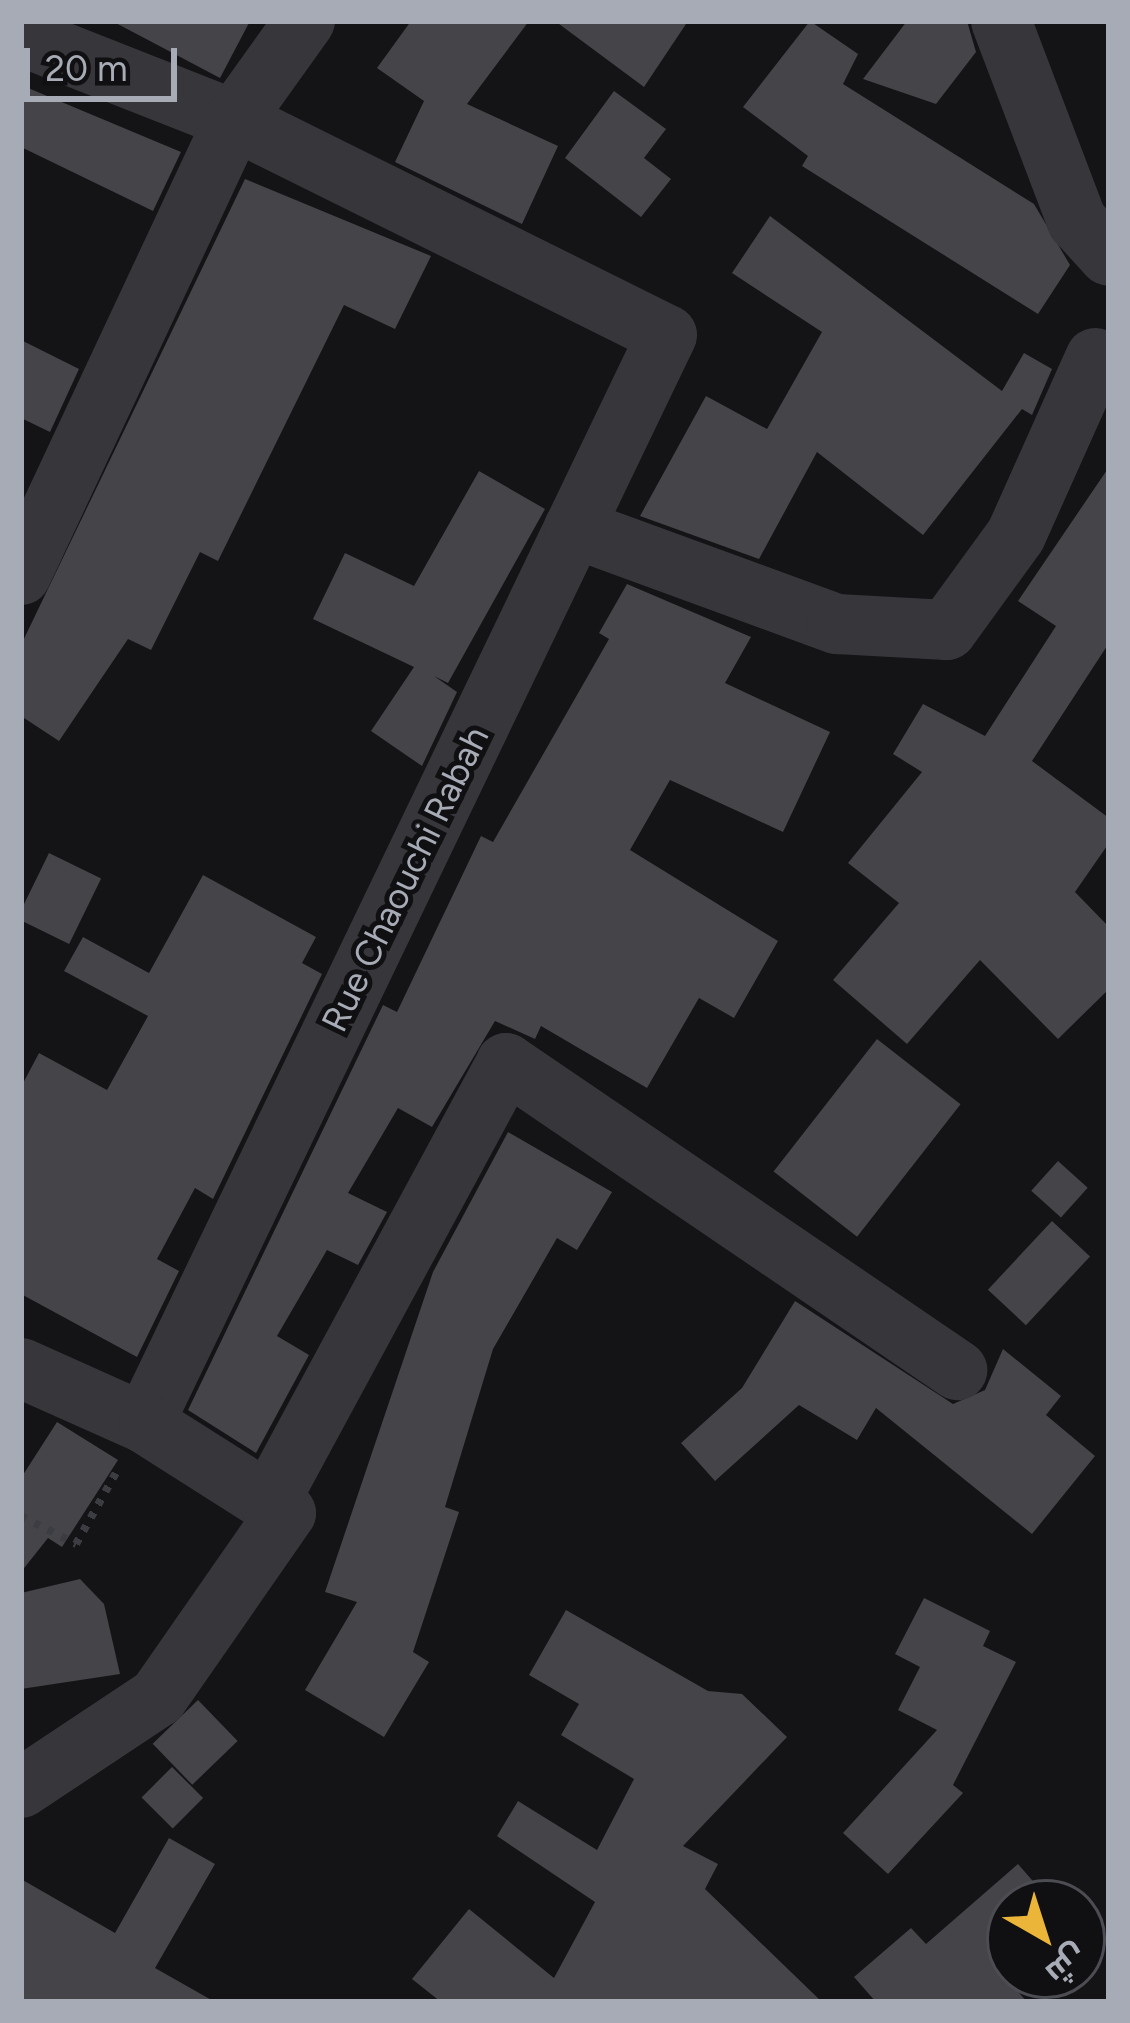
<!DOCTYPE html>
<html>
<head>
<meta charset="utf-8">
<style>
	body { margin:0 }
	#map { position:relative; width:1130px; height:2023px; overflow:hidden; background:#141416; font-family:Figtree,Cairo,sans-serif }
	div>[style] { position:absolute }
	.building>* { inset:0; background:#444449; transform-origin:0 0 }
	.path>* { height:8px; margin-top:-4px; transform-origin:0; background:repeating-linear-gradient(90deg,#3c3d42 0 6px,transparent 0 15px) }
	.street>* { height:60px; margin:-30px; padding:0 30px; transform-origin:30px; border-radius:30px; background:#36363b }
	span { translate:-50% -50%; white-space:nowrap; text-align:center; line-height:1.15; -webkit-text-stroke:10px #100f11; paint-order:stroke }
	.street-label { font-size:36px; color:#a7abb6 }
	.frame { position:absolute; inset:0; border:24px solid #a7abb6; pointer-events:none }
	.north { position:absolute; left:986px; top:1879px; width:120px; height:120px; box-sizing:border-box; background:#100f11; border:3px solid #4c4d53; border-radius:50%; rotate:141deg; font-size:33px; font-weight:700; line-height:48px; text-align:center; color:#a7abb6 }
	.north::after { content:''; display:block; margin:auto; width:42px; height:54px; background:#eab538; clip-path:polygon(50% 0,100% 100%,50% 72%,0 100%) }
	.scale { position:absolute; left:24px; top:48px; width:153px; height:54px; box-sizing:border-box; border:6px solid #a7abb6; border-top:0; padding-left:15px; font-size:36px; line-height:42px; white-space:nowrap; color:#a7abb6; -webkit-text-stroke:9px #100f11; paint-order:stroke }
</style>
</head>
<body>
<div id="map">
	<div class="building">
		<i style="clip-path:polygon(112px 21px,250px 21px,220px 78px)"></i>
		<i style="clip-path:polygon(411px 21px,529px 21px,467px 104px,558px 146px,522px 224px,395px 162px,424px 101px,377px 68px)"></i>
		<i style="clip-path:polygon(555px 21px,688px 21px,644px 87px)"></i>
		<i style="clip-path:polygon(810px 21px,858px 54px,843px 84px,1034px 204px,1070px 265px,1038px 314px,802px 166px,808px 156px,743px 107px)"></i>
		<i style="clip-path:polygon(907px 21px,967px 21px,976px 52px,936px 104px,863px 79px)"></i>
		<i style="clip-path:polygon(21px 85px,181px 152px,153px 211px,21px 147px)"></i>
		<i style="clip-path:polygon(614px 91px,666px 129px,644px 158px,671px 179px,641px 217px,565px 158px)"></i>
		<i style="clip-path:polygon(245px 179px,431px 256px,395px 329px,344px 305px,218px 561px,200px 552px,151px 650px,128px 639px,59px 741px,21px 716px,21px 645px)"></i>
		<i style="clip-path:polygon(770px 216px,1002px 391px,1024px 353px,1052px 369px,1032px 415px,1022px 409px,923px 535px,817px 452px,759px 559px,640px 516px,706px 396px,767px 429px,822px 332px,732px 273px)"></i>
		<i style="clip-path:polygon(21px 340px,79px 369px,50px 432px,21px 418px)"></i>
		<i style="clip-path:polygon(1109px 467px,1109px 643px,1032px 761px,1109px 818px,1109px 843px,1075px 892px,1109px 927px,1109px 989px,1058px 1039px,980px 960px,907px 1044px,833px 980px,899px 903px,848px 863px,922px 772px,893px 754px,923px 704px,985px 736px,1056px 626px,1018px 601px)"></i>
		<i style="clip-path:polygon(479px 471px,545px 509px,448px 683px,434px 676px,457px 692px,422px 766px,371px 731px,414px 667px,313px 619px,345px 553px,414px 586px)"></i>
		<i style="clip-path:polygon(627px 584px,751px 637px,725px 683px,830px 732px,783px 832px,670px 780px,630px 850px,778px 941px,734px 1018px,699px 998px,647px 1088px,541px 1026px,535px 1039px,495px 1021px,432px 1127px,398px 1108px,348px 1193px,387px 1212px,358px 1265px,327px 1250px,277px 1336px,309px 1355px,256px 1453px,188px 1410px,383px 1005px,397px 1012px,481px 836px,493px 842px,609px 639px,599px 633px)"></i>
		<i style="left:49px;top:853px;width:58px;height:73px;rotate:26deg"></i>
		<i style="clip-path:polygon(203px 875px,316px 937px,302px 963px,322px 974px,213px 1199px,195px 1188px,157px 1259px,179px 1271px,137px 1357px,21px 1294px,21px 1087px,39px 1053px,107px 1090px,148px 1016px,64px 971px,83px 937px,149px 973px)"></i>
		<i style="left:877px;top:1039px;width:106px;height:168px;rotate:38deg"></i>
		<i style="clip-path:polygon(508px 1132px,612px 1192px,577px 1250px,557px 1238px,493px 1349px,445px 1507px,459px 1512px,413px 1652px,429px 1662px,384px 1737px,305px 1690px,357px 1602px,325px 1592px,433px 1272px)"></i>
		<i style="left:1058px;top:1161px;width:40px;height:40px;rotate:42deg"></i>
		<i style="left:1052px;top:1221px;width:52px;height:94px;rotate:43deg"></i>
		<i style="clip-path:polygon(795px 1301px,953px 1404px,985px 1390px,1003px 1349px,1061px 1396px,1046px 1415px,1095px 1456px,1032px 1534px,876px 1408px,857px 1440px,799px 1405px,715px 1481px,681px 1443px,742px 1388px)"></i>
		<i style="clip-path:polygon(57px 1422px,118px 1460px,62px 1547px,48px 1538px,21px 1572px,21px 1478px)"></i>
		<i style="clip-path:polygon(80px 1579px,104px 1604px,120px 1674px,21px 1689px,21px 1593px)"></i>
		<i style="clip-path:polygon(924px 1598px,990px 1631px,983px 1646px,1016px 1662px,953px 1785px,963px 1793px,888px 1874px,843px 1833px,937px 1730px,898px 1710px,920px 1667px,895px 1654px)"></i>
		<i style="clip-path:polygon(566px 1610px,708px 1691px,742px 1694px,787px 1737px,683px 1846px,718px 1864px,705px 1889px,822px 2002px,441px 2002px,412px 1979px,469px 1909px,554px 1978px,595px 1902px,497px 1836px,518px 1801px,597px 1850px,634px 1779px,561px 1735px,579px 1704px,529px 1675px)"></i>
		<i style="left:198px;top:1700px;width:57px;height:63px;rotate:46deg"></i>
		<i style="left:172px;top:1767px;width:44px;height:43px;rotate:45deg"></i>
		<i style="clip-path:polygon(169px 1838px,215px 1864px,155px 1968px,215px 2002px,21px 2002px,21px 1879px,115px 1933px)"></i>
		<i style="clip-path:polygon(1018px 1864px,1052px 1903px,1010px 1903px,1008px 1980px,1027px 2002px,876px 2002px,854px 1977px,911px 1928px,926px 1944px)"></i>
	</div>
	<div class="path">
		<i style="left:21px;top:1516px;width:62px;rotate:27deg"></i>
		<i style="left:76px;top:1544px;width:84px;rotate:-60.7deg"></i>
	</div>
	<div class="street">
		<i style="left:1001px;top:21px;width:214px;rotate:69.2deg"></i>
		<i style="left:1077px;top:221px;width:47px;rotate:47.6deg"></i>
		<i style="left:21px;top:36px;width:229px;rotate:21.5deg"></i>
		<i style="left:234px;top:120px;width:483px;rotate:26.4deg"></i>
		<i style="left:667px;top:335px;width:1207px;rotate:115.67deg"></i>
		<i style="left:574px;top:528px;width:280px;rotate:20.1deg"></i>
		<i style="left:837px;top:624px;width:110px;rotate:3.1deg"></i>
		<i style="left:947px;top:630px;width:117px;rotate:-54deg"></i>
		<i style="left:1016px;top:535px;width:194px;rotate:-65.9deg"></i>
		<i style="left:21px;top:575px;width:502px;rotate:-64.91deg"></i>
		<i style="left:234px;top:120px;width:122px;rotate:-54.4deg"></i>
		<i style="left:21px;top:1368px;width:135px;rotate:24.1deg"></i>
		<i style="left:144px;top:1423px;width:168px;rotate:32.4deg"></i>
		<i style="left:286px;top:1513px;width:224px;rotate:124.8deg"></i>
		<i style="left:158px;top:1697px;width:164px;rotate:146.4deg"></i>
		<i style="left:269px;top:1502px;width:499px;rotate:-61.6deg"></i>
		<i style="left:506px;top:1063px;width:546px;rotate:34.24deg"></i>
	</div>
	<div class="street-label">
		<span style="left:405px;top:879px;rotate:-64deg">Rue Chaouchi Rabah</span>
	</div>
	<div class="frame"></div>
	<div class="north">ش</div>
	<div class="scale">20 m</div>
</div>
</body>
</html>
